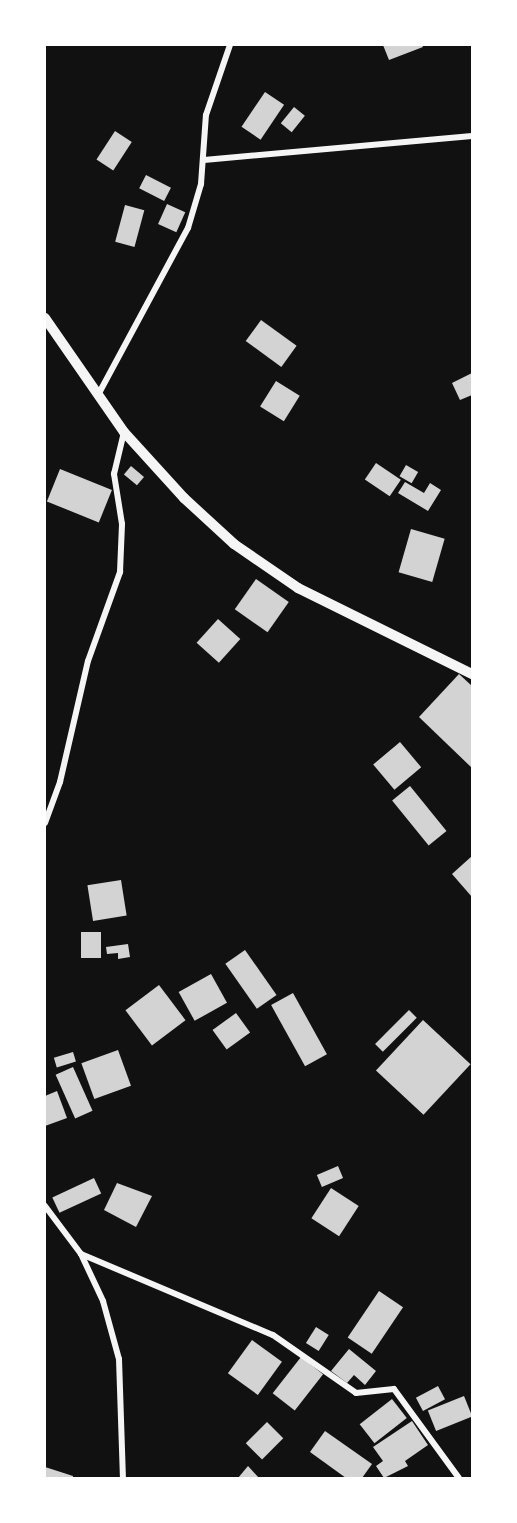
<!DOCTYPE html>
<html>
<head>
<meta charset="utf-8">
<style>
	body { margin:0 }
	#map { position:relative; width:517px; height:1523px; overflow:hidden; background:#111; font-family:Cabin,sans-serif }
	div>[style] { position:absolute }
	.building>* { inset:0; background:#d3d3d3; transform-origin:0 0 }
	.minor>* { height:6px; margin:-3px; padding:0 3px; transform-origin:3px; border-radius:3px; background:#f5f5f5 }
	.tertiary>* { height:10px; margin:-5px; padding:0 5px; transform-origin:5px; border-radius:5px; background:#f5f5f5 }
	span { translate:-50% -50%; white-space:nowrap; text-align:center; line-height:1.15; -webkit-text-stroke:4.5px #fff; paint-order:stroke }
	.frame { position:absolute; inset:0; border:46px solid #fff; pointer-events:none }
</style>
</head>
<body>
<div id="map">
	<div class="building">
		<i style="clip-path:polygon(383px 45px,422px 45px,423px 47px,389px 60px)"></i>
		<i style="left:265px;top:92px;width:23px;height:42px;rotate:34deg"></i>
		<i style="left:294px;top:107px;width:14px;height:21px;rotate:39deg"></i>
		<i style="left:115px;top:131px;width:20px;height:34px;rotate:33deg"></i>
		<i style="left:146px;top:175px;width:28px;height:15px;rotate:27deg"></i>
		<i style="left:167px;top:204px;width:20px;height:22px;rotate:24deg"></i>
		<i style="left:125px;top:205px;width:20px;height:38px;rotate:15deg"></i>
		<i style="left:261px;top:320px;width:44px;height:26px;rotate:36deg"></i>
		<i style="clip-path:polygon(472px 373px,472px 395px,460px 400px,452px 383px)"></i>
		<i style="left:276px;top:381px;width:28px;height:30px;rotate:32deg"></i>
		<i style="left:376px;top:463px;width:30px;height:20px;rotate:34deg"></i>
		<i style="left:406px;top:465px;width:14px;height:13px;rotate:30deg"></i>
		<i style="left:131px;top:466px;width:17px;height:11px;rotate:40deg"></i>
		<i style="left:60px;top:469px;width:56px;height:35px;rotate:22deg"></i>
		<i style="clip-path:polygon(405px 482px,424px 493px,430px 483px,441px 490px,428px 511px,398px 493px)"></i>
		<i style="left:411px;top:529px;width:35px;height:45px;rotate:16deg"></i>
		<i style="left:256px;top:579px;width:40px;height:37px;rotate:35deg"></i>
		<i style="left:218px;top:619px;width:30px;height:32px;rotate:42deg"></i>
		<i style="clip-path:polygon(459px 674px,472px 686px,472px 768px,419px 717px)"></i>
		<i style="left:400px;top:742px;width:33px;height:35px;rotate:50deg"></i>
		<i style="left:410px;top:786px;width:58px;height:23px;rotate:51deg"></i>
		<i style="clip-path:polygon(472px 856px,472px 897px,452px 874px)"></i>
		<i style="left:121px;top:880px;width:36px;height:34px;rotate:81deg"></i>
		<i style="left:101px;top:932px;width:26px;height:20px;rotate:90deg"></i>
		<i style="clip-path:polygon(128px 944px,130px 957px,118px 959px,118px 953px,107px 954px,106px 947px)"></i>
		<i style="left:245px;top:950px;width:55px;height:24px;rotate:55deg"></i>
		<i style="left:211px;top:974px;width:33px;height:37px;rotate:61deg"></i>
		<i style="left:159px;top:985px;width:44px;height:42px;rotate:53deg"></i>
		<i style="left:293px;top:993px;width:70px;height:25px;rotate:61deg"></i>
		<i style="left:409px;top:1010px;width:11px;height:48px;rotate:45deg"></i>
		<i style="left:236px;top:1013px;width:24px;height:29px;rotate:54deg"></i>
		<i style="left:423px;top:1020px;width:65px;height:69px;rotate:43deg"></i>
		<i style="left:118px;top:1050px;width:38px;height:39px;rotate:70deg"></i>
		<i style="left:73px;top:1052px;width:10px;height:20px;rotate:73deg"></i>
		<i style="left:73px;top:1067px;width:48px;height:19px;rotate:66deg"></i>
		<i style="clip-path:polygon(57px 1091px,67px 1118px,45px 1126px,45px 1096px)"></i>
		<i style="left:338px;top:1166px;width:13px;height:23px;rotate:67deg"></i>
		<i style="left:94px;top:1178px;width:17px;height:46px;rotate:65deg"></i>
		<i style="clip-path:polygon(117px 1183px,152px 1196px,136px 1227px,104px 1210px)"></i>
		<i style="left:331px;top:1188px;width:33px;height:36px;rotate:33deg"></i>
		<i style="left:379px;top:1291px;width:29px;height:56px;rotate:34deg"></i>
		<i style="left:316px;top:1327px;width:15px;height:19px;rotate:32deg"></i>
		<i style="left:252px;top:1340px;width:37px;height:41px;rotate:36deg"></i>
		<i style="clip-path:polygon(349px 1349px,376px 1371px,365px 1385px,354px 1375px,347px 1383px,331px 1371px)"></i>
		<i style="left:301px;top:1357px;width:28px;height:46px;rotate:38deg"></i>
		<i style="left:438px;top:1386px;width:15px;height:25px;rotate:62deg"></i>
		<i style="left:464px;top:1396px;width:22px;height:39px;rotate:68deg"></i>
		<i style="left:392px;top:1399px;width:24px;height:41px;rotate:52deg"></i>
		<i style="clip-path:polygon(412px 1421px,428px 1445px,405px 1461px,408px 1466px,384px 1478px,376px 1466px,383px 1461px,373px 1447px)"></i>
		<i style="left:267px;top:1422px;width:23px;height:30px;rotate:45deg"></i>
		<i style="clip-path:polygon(325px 1431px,372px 1464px,362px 1478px,346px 1478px,310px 1452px)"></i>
		<i style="clip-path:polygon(248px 1466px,259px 1478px,238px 1478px)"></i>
		<i style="clip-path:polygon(45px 1467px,73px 1476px,73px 1478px,45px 1478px)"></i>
	</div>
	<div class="minor">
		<i style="left:204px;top:160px;width:269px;rotate:-5.1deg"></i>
		<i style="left:98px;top:395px;width:190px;rotate:-61.7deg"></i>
		<i style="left:188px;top:228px;width:46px;rotate:-73.5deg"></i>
		<i style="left:201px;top:184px;width:69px;rotate:-85.9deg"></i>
		<i style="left:206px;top:115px;width:74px;rotate:-71.1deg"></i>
		<i style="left:45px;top:823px;width:44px;rotate:-69.9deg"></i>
		<i style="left:60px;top:782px;width:124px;rotate:-77deg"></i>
		<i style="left:88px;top:661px;width:95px;rotate:-70.2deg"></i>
		<i style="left:120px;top:572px;width:48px;rotate:-87.6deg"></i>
		<i style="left:122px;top:524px;width:51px;rotate:-99.1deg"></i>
		<i style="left:114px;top:474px;width:43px;rotate:-76.6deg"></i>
		<i style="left:45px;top:1206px;width:60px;rotate:53.1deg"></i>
		<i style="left:81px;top:1254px;width:52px;rotate:64.9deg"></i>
		<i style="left:103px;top:1301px;width:60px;rotate:74.6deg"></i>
		<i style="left:119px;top:1359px;width:119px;rotate:88.1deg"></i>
		<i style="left:81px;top:1254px;width:208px;rotate:22.9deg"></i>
		<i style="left:273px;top:1335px;width:101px;rotate:34.9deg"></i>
		<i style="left:356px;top:1393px;width:38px;rotate:-6deg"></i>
		<i style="left:394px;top:1389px;width:110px;rotate:53.9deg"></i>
	</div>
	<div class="tertiary">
		<i style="left:45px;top:318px;width:139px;rotate:55.3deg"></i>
		<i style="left:124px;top:432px;width:89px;rotate:47.7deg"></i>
		<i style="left:184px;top:498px;width:68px;rotate:42.6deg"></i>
		<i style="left:234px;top:544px;width:78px;rotate:34.5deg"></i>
		<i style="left:298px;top:588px;width:194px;rotate:26.3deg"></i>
	</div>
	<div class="frame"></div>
</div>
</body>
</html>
